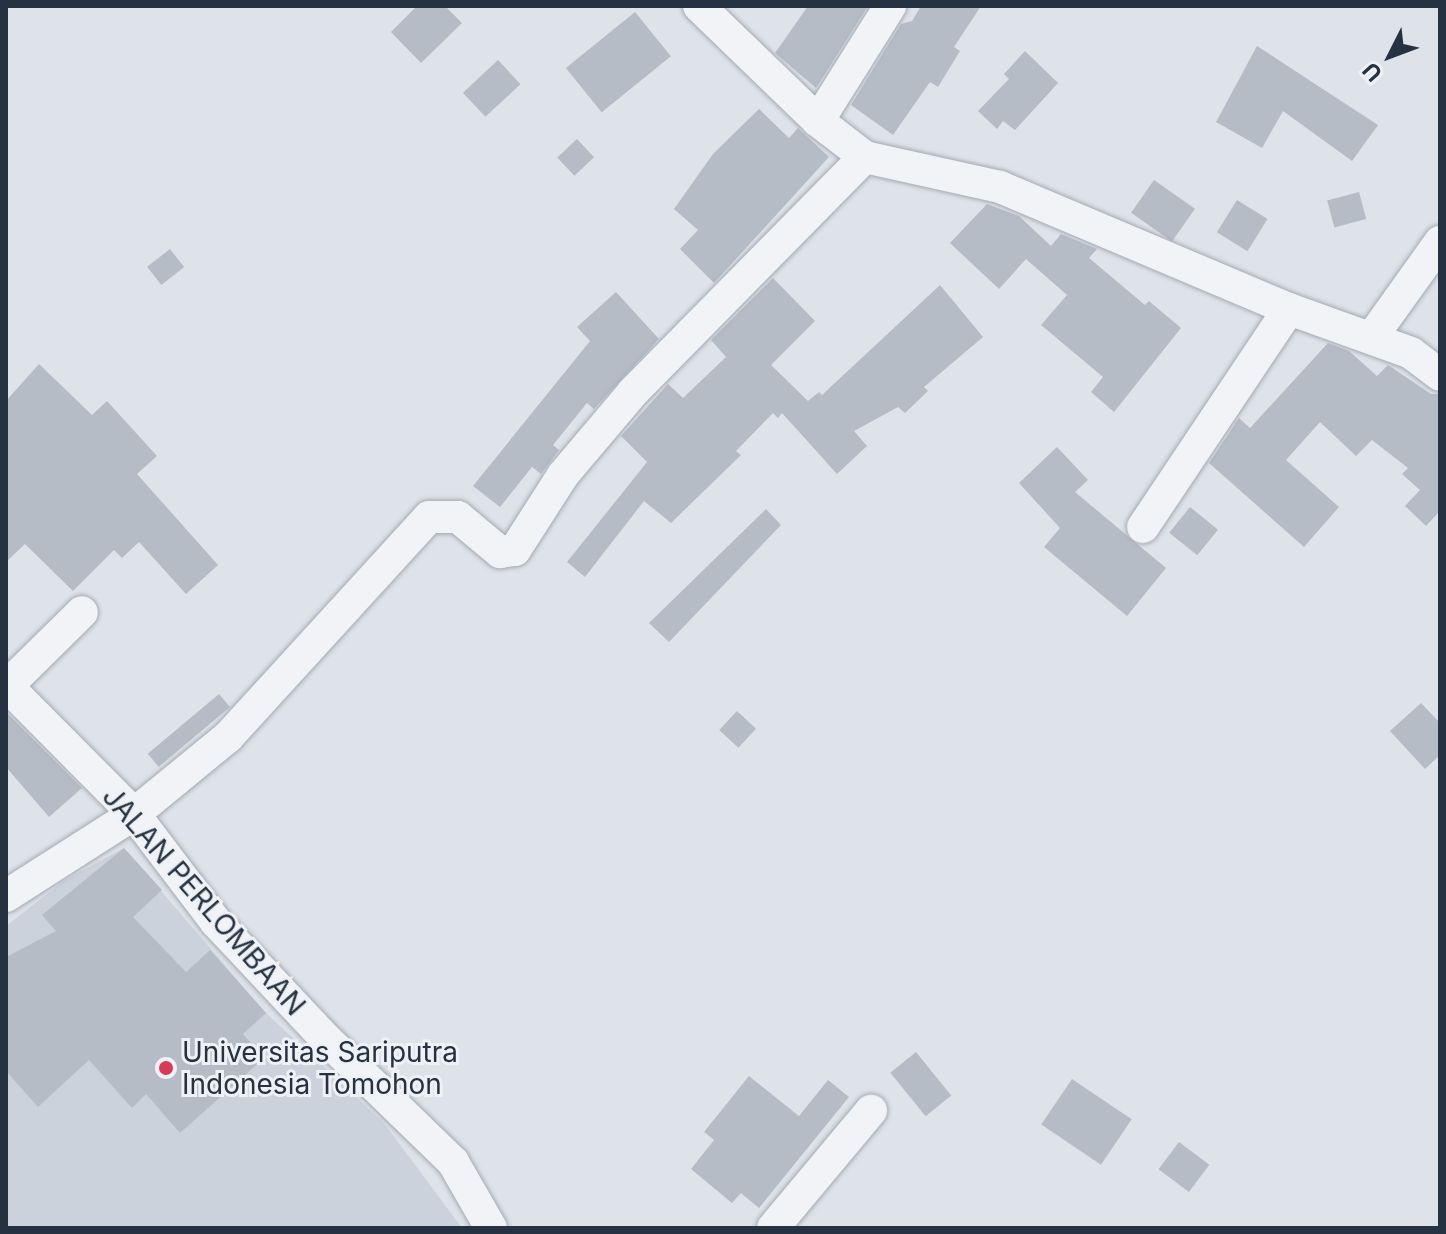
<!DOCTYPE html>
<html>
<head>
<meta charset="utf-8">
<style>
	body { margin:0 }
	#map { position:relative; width:1446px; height:1234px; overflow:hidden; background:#dee3e9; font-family:Inter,sans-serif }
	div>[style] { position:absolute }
	.built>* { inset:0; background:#ccd2db }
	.building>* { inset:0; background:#b5bcc6; transform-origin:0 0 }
	.roads { filter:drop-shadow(0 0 2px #a3aab3) drop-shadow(0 0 2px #a3aab3) }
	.minor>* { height:32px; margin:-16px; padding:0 16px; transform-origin:16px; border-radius:16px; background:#f1f3f7 }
	.dots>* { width:22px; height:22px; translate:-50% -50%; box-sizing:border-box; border:4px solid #eef2f6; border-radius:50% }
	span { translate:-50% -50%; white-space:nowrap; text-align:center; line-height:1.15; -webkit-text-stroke:6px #eef2f6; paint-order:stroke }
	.street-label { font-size:28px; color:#263141 }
	.poi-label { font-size:28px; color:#263141 }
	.left { translate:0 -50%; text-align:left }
	.frame { position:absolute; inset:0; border:8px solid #263141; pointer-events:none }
	.north { position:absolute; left:1350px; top:16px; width:80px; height:80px; -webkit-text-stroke:6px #eef2f6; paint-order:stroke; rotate:228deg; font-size:22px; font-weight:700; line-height:32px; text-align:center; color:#263141 }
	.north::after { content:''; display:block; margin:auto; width:28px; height:36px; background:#263141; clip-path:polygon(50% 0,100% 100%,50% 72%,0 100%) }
</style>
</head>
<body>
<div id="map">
	<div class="built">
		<i style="clip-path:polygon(124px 848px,266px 1013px,384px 1123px,462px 1228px,6px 1228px,6px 926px,65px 880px)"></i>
	</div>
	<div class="building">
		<i style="clip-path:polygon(417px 6px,445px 6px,462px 23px,421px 63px,391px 32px)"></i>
		<i style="clip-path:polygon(808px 6px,868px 6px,816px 88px,775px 53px)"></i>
		<i style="clip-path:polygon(921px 6px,981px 6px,954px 47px,960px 51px,938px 87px,930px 82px,893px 135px,851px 105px,901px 24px,912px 21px)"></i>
		<i style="left:635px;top:12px;width:57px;height:89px;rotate:51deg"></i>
		<i style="clip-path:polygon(1257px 46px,1378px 125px,1352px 161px,1283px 111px,1262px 148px,1216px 122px)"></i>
		<i style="clip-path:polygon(1025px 51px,1058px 83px,1015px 130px,1003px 121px,997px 129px,978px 111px,1009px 79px,1004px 74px)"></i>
		<i style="left:498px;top:60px;width:33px;height:48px;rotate:47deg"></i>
		<i style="clip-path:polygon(759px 109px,789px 138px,798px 128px,829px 157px,714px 283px,680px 249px,698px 230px,674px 209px,713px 154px)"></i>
		<i style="left:577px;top:139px;width:25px;height:27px;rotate:47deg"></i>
		<i style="left:1154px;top:180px;width:50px;height:40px;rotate:35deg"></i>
		<i style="left:1359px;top:192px;width:28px;height:33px;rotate:75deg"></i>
		<i style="left:1237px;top:200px;width:36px;height:38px;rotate:32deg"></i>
		<i style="clip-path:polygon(987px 204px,1019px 216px,1051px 246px,1061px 234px,1097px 249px,1089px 258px,1145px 305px,1149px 301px,1181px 328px,1114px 412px,1091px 392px,1103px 377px,1041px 325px,1067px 295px,1026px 259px,999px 289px,950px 243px)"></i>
		<i style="left:170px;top:249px;width:23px;height:29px;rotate:52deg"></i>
		<i style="clip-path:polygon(773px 278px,815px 321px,771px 365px,808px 401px,819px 392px,822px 395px,940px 285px,983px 337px,924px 387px,928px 391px,905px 413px,898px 407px,854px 431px,867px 446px,837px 474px,782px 413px,778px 418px,773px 413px,736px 451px,741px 455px,671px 523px,644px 501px,585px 577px,567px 562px,647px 462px,621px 436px,668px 384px,683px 398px,726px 357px,711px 340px)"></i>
		<i style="clip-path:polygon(616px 292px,659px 339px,594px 409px,587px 403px,553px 445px,559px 450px,541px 474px,532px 467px,500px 507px,473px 486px,590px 341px,577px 327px)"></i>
		<i style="clip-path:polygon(1328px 343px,1349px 351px,1377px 376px,1388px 365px,1431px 394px,1440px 394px,1440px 511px,1426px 526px,1405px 506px,1420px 490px,1402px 474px,1408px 468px,1372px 440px,1356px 456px,1320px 422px,1286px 460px,1339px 507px,1304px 547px,1209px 463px,1239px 418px,1250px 428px)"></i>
		<i style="clip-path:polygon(39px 364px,92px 415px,107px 401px,157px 456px,137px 474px,218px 565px,186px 594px,139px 542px,122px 558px,114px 550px,73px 591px,25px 544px,6px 562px,6px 401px)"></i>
		<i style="clip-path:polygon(1057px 447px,1088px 480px,1075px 492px,1166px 568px,1127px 616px,1044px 547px,1060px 528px,1019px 483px)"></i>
		<i style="left:1190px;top:507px;width:36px;height:33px;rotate:39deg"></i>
		<i style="clip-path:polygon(766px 509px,781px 525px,669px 642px,649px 623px)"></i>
		<i style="left:219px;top:694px;width:17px;height:93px;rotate:50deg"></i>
		<i style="clip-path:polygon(1421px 703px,1440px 723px,1440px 755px,1425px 769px,1390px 731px)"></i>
		<i style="left:737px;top:711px;width:26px;height:26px;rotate:43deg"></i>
		<i style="clip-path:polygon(6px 712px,82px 788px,49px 817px,6px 767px)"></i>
		<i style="clip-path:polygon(124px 848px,162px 890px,133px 917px,186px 972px,210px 950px,266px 1013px,243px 1034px,264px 1058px,180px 1133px,146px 1094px,132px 1108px,89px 1060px,38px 1107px,6px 1071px,6px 957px,56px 931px,42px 915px)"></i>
		<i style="left:916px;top:1052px;width:56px;height:33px;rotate:51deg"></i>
		<i style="clip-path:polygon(749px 1076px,799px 1116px,828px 1080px,849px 1097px,759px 1208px,741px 1193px,732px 1203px,691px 1169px,714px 1140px,704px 1132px)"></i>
		<i style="left:1072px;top:1079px;width:72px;height:55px;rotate:34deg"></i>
		<i style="left:1179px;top:1142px;width:38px;height:34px;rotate:37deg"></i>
	</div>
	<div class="roads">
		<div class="minor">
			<i style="left:699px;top:6px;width:165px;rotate:44deg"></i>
			<i style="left:818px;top:121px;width:59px;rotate:37.5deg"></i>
			<i style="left:865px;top:157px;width:138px;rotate:12.5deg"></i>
			<i style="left:1000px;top:187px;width:314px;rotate:22.9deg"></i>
			<i style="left:1289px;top:309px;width:130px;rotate:19.8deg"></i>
			<i style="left:1411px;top:353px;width:36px;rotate:37deg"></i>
			<i style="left:818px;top:121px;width:136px;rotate:-57.9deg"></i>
			<i style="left:1372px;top:337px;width:117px;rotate:-54.4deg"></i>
			<i style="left:1143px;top:527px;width:262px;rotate:-56.2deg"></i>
			<i style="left:6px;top:685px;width:182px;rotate:45.2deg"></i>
			<i style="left:134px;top:814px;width:136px;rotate:52.8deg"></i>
			<i style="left:216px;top:922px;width:154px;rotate:46.8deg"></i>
			<i style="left:321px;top:1034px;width:184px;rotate:44.1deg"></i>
			<i style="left:453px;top:1162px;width:76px;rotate:60.1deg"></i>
			<i style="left:7px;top:686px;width:105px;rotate:-44.6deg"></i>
			<i style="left:6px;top:896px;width:152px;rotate:-32.6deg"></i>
			<i style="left:134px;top:814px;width:122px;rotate:-39.3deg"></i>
			<i style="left:228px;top:737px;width:298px;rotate:-47.6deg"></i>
			<i style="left:429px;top:517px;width:29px"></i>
			<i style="left:458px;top:517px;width:55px;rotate:39.8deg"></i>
			<i style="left:500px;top:552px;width:15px;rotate:-8deg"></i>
			<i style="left:515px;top:550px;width:89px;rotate:-57.4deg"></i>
			<i style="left:563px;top:475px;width:110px;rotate:-49.8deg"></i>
			<i style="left:634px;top:391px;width:329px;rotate:-45.4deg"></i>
			<i style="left:773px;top:1228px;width:153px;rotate:-50.1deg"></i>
		</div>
	</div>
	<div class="dots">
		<i style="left:166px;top:1068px;background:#d63b59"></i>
	</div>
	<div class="street-label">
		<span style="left:204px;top:901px;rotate:49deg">JALAN PERLOMBAAN</span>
	</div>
	<div class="poi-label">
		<span class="left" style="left:182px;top:1068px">Universitas Sariputra<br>Indonesia Tomohon</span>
	</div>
	<div class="frame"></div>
	<div class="north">U</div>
</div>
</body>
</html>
